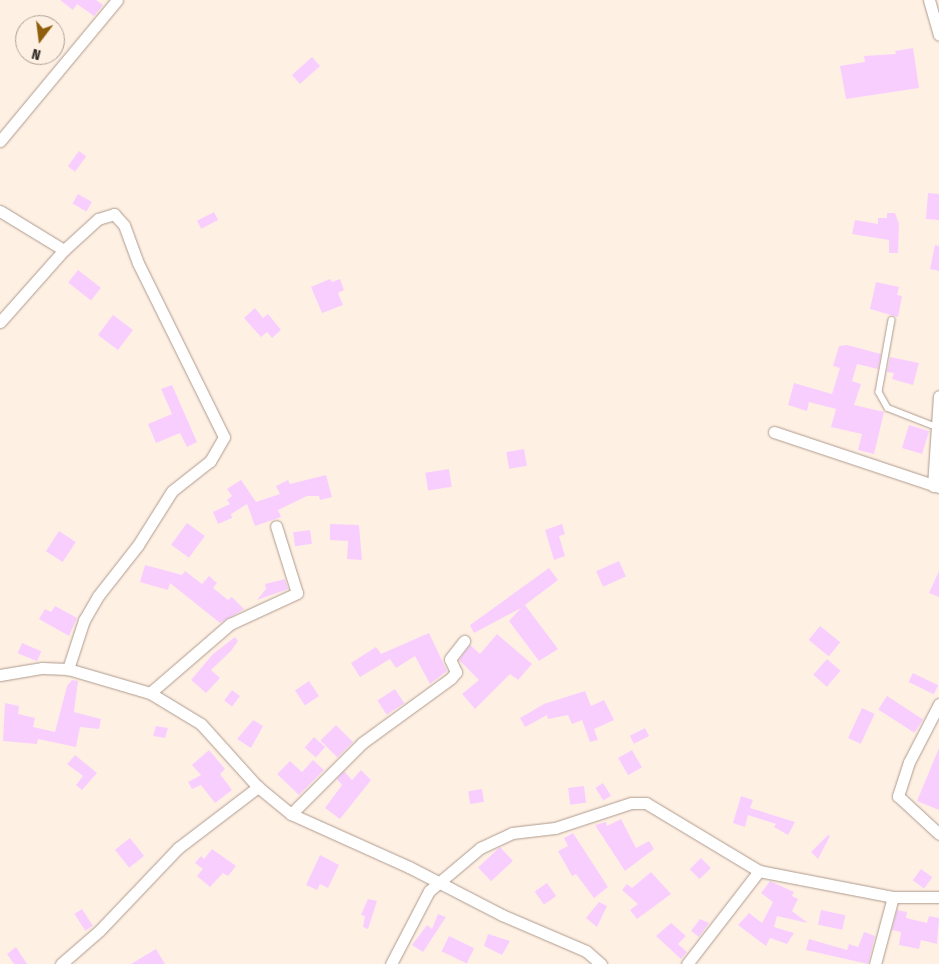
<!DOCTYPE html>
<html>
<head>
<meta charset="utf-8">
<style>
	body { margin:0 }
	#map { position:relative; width:939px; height:964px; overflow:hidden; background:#fff0e4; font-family:"Fira Sans Condensed",sans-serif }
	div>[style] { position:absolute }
	.building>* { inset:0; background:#f8ceff; transform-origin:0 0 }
	.roads { filter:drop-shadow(0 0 1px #ad9b8d) drop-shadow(0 0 1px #ad9b8d) }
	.service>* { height:5.5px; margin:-2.75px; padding:0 2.75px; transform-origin:2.75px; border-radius:2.75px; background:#fff }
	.minor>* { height:11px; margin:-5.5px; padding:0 5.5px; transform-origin:5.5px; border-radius:5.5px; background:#fff }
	span { translate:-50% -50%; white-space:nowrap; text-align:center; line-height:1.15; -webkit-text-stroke:4px #fff0e4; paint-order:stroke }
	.north { position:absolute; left:15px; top:15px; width:50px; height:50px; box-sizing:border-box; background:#fff0e4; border:1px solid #aca097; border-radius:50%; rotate:195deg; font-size:14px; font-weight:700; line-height:20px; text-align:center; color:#2f2823 }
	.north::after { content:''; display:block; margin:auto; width:18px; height:22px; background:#905f0e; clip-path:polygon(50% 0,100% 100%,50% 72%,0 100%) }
</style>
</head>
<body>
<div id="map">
	<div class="building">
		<i style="clip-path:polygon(60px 0,96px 0,103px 5px,94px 16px,77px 4px,73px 10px)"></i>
		<i style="clip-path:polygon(913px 48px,919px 88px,846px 99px,840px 66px,865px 62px,864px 56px,896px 54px,895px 51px)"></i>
		<i style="left:312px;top:57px;width:12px;height:27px;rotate:48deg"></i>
		<i style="left:79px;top:151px;width:9px;height:19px;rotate:36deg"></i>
		<i style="clip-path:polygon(928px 193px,939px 194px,939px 220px,926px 219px)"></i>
		<i style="left:78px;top:194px;width:16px;height:11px;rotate:30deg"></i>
		<i style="left:214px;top:212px;width:9px;height:19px;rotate:63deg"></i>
		<i style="clip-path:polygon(887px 213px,895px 213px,899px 224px,898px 253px,889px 253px,889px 240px,852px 234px,855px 220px,878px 224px,878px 218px,887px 218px)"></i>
		<i style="clip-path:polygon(935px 245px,939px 246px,939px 271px,930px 269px)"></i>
		<i style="left:78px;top:270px;width:29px;height:16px;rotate:38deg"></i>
		<i style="clip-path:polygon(330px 279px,332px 282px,340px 279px,344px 290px,338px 293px,343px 305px,322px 313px,311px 287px)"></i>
		<i style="clip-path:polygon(876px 282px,899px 287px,897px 295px,902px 296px,898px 317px,870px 309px)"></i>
		<i style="clip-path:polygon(255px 308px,263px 318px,268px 314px,281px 330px,272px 338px,267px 332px,261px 337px,244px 318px)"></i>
		<i style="left:113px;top:315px;width:25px;height:25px;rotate:37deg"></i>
		<i style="clip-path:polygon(847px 345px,881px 354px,878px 369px,857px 364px,852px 381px,861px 384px,854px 405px,884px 412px,874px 454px,858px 450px,862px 434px,831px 427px,836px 409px,809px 402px,807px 411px,788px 405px,794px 383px,832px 394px,840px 368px,833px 366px,839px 346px)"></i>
		<i style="clip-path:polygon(890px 357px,919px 363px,913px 385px,892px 379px,894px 373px,887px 372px)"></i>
		<i style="clip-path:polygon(172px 385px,197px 442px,187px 447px,180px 433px,156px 443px,148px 424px,172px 414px,161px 389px)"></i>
		<i style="left:909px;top:425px;width:21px;height:24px;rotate:17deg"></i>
		<i style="left:524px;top:449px;width:17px;height:18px;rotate:80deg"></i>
		<i style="left:449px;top:469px;width:18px;height:24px;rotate:81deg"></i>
		<i style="clip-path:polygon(326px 475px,332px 497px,320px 500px,319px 496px,307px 496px,278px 510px,281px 517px,255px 526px,247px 504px,231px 514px,232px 518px,218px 524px,213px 512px,230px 504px,227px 500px,232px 496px,227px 489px,241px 480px,256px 502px,280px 494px,276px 486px,288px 480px,290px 484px)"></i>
		<i style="left:187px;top:523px;width:22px;height:27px;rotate:36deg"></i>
		<i style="clip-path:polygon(330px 524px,359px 525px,362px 560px,347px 559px,348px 541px,330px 540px)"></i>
		<i style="clip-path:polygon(562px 524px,565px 534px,559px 536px,565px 556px,554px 560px,545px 530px)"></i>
		<i style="left:310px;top:530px;width:14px;height:17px;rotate:82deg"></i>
		<i style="left:59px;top:531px;width:20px;height:24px;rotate:33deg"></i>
		<i style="left:619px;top:561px;width:17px;height:25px;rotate:66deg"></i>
		<i style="clip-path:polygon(145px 565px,182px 575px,185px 571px,202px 584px,209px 576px,217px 583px,213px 588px,228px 600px,232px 597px,244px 609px,220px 623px,170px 583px,168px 590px,140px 582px)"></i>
		<i style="clip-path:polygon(549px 568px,558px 580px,525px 605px,558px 649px,539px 661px,509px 621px,521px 608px,474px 633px,470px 625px)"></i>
		<i style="clip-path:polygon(939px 571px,939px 597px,929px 593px)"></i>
		<i style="clip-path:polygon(285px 579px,288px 589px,257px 600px,266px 589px,265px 584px)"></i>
		<i style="clip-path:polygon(55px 606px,77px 618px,69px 636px,39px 619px,45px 609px,51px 612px)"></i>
		<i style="left:820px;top:626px;width:26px;height:18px;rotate:39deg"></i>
		<i style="clip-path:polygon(429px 633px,447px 671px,430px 684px,415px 656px,396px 668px,390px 659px,360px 677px,351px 663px,376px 647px,381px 654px)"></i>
		<i style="clip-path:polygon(497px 634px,532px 664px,518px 680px,510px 674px,475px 709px,462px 694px,479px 680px,459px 660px,470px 645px,480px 654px)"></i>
		<i style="clip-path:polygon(235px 637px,238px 641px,231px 651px,211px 670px,220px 678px,206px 693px,191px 680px,213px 654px)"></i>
		<i style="left:22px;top:643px;width:21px;height:11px;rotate:23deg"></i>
		<i style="left:827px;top:659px;width:18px;height:21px;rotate:41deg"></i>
		<i style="left:913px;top:673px;width:28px;height:10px;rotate:26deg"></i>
		<i style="clip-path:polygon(72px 680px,78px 681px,74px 712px,101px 719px,99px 729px,80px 727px,76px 747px,38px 739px,37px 744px,3px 741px,5px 703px,19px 706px,18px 714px,35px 718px,33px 727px,55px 732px,67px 686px)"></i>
		<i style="left:309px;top:681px;width:18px;height:17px;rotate:56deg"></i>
		<i style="left:395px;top:689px;width:17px;height:21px;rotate:57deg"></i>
		<i style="left:232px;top:690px;width:10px;height:13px;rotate:37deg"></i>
		<i style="clip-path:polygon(585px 691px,591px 706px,604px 700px,614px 720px,594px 729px,598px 740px,590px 742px,582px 720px,572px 724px,568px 715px,548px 719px,547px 715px,525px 727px,520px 718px,544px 704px)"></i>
		<i style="left:887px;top:696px;width:43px;height:16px;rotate:33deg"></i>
		<i style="left:862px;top:708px;width:14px;height:33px;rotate:25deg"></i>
		<i style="clip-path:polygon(253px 720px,263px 726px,251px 748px,237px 739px)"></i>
		<i style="left:336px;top:725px;width:24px;height:22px;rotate:45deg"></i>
		<i style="clip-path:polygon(156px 726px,168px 728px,165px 738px,153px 736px)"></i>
		<i style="left:645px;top:728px;width:9px;height:17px;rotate:63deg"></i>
		<i style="left:314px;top:737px;width:15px;height:14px;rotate:42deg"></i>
		<i style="clip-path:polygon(939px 748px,939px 810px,917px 801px)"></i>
		<i style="clip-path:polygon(209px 750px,225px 769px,220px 774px,232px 790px,215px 803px,201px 785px,192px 789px,188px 782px,201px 775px,192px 765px)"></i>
		<i style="left:632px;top:750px;width:20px;height:16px;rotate:60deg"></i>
		<i style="clip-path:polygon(75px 755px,97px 773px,82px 790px,76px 785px,83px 776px,67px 764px)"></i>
		<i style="clip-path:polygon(313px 760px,324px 770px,299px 795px,277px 774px,290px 761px,302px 772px)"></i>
		<i style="clip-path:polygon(361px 770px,371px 780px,340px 819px,325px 808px,342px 785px,337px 779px,344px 771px,352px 780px)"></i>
		<i style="left:603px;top:783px;width:15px;height:9px;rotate:58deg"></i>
		<i style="left:584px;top:786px;width:17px;height:16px;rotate:83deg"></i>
		<i style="left:482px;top:789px;width:13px;height:14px;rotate:81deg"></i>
		<i style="clip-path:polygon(741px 796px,753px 800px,750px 808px,795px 822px,788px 835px,774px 827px,776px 824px,748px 815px,745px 827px,733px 823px)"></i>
		<i style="clip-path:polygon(621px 819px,636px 848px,649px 841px,654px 849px,625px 871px,595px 825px,606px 822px,607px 826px)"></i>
		<i style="clip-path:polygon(573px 833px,608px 887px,594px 898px,576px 874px,572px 876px,558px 851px,568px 846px,564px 838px)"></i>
		<i style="clip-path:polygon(828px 835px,830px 836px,818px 859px,811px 852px)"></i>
		<i style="left:130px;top:838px;width:23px;height:19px;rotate:52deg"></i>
		<i style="left:500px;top:847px;width:19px;height:30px;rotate:47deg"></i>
		<i style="clip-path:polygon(212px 849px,236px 866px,228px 876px,223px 873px,210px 887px,197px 876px,203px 869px,195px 863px,201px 856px,204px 859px)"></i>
		<i style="clip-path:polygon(320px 855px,339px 865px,328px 888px,320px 884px,317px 890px,306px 885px)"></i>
		<i style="left:701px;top:858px;width:14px;height:16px;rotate:45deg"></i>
		<i style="left:921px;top:869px;width:14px;height:14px;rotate:36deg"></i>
		<i style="clip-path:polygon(651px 872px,671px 894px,637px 919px,630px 910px,638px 904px,622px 890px,627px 884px,632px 888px)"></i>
		<i style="clip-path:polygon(770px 881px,794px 892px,792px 896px,798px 899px,792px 911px,808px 923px,777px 916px,774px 927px,794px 933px,787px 944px,770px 938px,766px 946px,738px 925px,749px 913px,762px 923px,773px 902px,761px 893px)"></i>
		<i style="left:547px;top:883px;width:16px;height:15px;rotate:55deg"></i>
		<i style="clip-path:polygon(368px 899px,377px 901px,368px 929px,363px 927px,365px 916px,361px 915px)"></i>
		<i style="clip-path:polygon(599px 902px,607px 906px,597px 927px,586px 918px)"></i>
		<i style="left:82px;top:909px;width:20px;height:9px;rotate:57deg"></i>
		<i style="left:821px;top:910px;width:25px;height:15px;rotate:12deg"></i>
		<i style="clip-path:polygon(897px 910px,907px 912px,906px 918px,927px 923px,929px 916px,939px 918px,937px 944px,921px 940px,919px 949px,899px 945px,901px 932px,892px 930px)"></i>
		<i style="clip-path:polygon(438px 914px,446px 917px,423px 952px,412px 945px,427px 925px,432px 929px)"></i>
		<i style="clip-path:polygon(700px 919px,709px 923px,699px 937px,691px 931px)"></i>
		<i style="clip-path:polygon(671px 923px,686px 936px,678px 944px,687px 952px,681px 959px,656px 936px)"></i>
		<i style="clip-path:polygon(864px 932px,875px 936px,868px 964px,806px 950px,809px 939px,847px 950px,849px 944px,858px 947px)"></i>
		<i style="clip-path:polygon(488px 934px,510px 941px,502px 955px,484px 946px)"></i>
		<i style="left:449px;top:936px;width:28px;height:17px;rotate:26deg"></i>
		<i style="clip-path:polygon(16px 947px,27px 964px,14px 964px,7px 954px)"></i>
		<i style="clip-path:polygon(156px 949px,165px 964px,131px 964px)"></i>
	</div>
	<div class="roads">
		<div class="service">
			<i style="left:892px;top:320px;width:73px;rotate:100.2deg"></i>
			<i style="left:879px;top:392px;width:18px;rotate:61deg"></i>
			<i style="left:888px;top:408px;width:49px;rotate:21.4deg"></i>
		</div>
		<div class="minor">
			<i style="left:929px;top:0;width:36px;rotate:74deg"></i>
			<i style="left:0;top:141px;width:183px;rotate:-50.3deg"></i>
			<i style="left:0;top:211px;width:75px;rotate:31.4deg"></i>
			<i style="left:0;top:322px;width:96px;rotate:-48.4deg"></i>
			<i style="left:64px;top:250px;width:46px;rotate:-42.4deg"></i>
			<i style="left:98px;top:219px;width:17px;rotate:-17deg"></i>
			<i style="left:114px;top:214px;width:15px;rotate:48deg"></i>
			<i style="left:124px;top:225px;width:40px;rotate:69.8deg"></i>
			<i style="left:138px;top:263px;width:194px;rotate:63.7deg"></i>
			<i style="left:224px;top:437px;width:28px;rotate:120deg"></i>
			<i style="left:210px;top:461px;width:48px;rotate:141.7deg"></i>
			<i style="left:172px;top:491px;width:64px;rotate:122.2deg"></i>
			<i style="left:138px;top:545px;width:65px;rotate:128.1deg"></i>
			<i style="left:98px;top:596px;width:28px;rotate:120deg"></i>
			<i style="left:84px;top:620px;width:52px;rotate:108.1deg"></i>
			<i style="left:774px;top:432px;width:174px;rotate:18.4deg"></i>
			<i style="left:933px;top:486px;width:90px;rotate:-86.2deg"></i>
			<i style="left:0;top:675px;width:43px;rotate:-9.5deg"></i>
			<i style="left:42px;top:668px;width:26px;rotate:2deg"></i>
			<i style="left:68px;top:669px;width:85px;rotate:16.3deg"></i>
			<i style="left:150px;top:693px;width:60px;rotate:31.3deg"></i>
			<i style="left:201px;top:724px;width:85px;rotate:47.9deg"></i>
			<i style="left:258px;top:787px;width:43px;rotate:39.3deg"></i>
			<i style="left:291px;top:814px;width:129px;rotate:24.2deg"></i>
			<i style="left:409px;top:867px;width:105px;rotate:27.3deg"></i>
			<i style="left:502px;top:915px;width:91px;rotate:23.2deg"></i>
			<i style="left:586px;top:951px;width:20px;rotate:41deg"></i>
			<i style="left:150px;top:693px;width:106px;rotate:-40.8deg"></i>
			<i style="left:230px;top:624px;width:74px;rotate:-24.8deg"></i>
			<i style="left:297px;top:593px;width:70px;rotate:-107.4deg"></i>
			<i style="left:939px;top:704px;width:65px;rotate:117.3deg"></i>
			<i style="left:909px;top:762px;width:36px;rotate:108deg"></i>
			<i style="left:898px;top:796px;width:56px;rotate:42.8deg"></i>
			<i style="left:291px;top:814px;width:100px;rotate:-45deg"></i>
			<i style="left:362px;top:743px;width:110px;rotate:-36.1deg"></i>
			<i style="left:451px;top:678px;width:8px;rotate:-50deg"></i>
			<i style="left:456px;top:672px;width:14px;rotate:-115deg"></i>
			<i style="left:450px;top:659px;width:23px;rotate:-52deg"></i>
			<i style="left:61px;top:964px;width:50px;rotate:-41deg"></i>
			<i style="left:99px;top:931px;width:115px;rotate:-46.4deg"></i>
			<i style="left:178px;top:848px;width:101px;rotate:-37.3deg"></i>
			<i style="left:391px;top:964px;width:82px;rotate:-62.5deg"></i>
			<i style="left:429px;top:891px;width:67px;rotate:-40.1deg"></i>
			<i style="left:480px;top:848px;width:35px;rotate:-25deg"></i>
			<i style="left:512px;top:833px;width:43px;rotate:-6.6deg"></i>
			<i style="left:555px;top:828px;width:80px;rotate:-18.2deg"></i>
			<i style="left:631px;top:803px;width:15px"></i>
			<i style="left:646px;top:803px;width:132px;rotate:31deg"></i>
			<i style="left:759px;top:871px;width:136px;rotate:11deg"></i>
			<i style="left:893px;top:897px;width:46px"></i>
			<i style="left:687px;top:964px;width:118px;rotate:-52.3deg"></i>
			<i style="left:875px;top:964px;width:69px;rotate:-75deg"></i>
		</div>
	</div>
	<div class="north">N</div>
</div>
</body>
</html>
